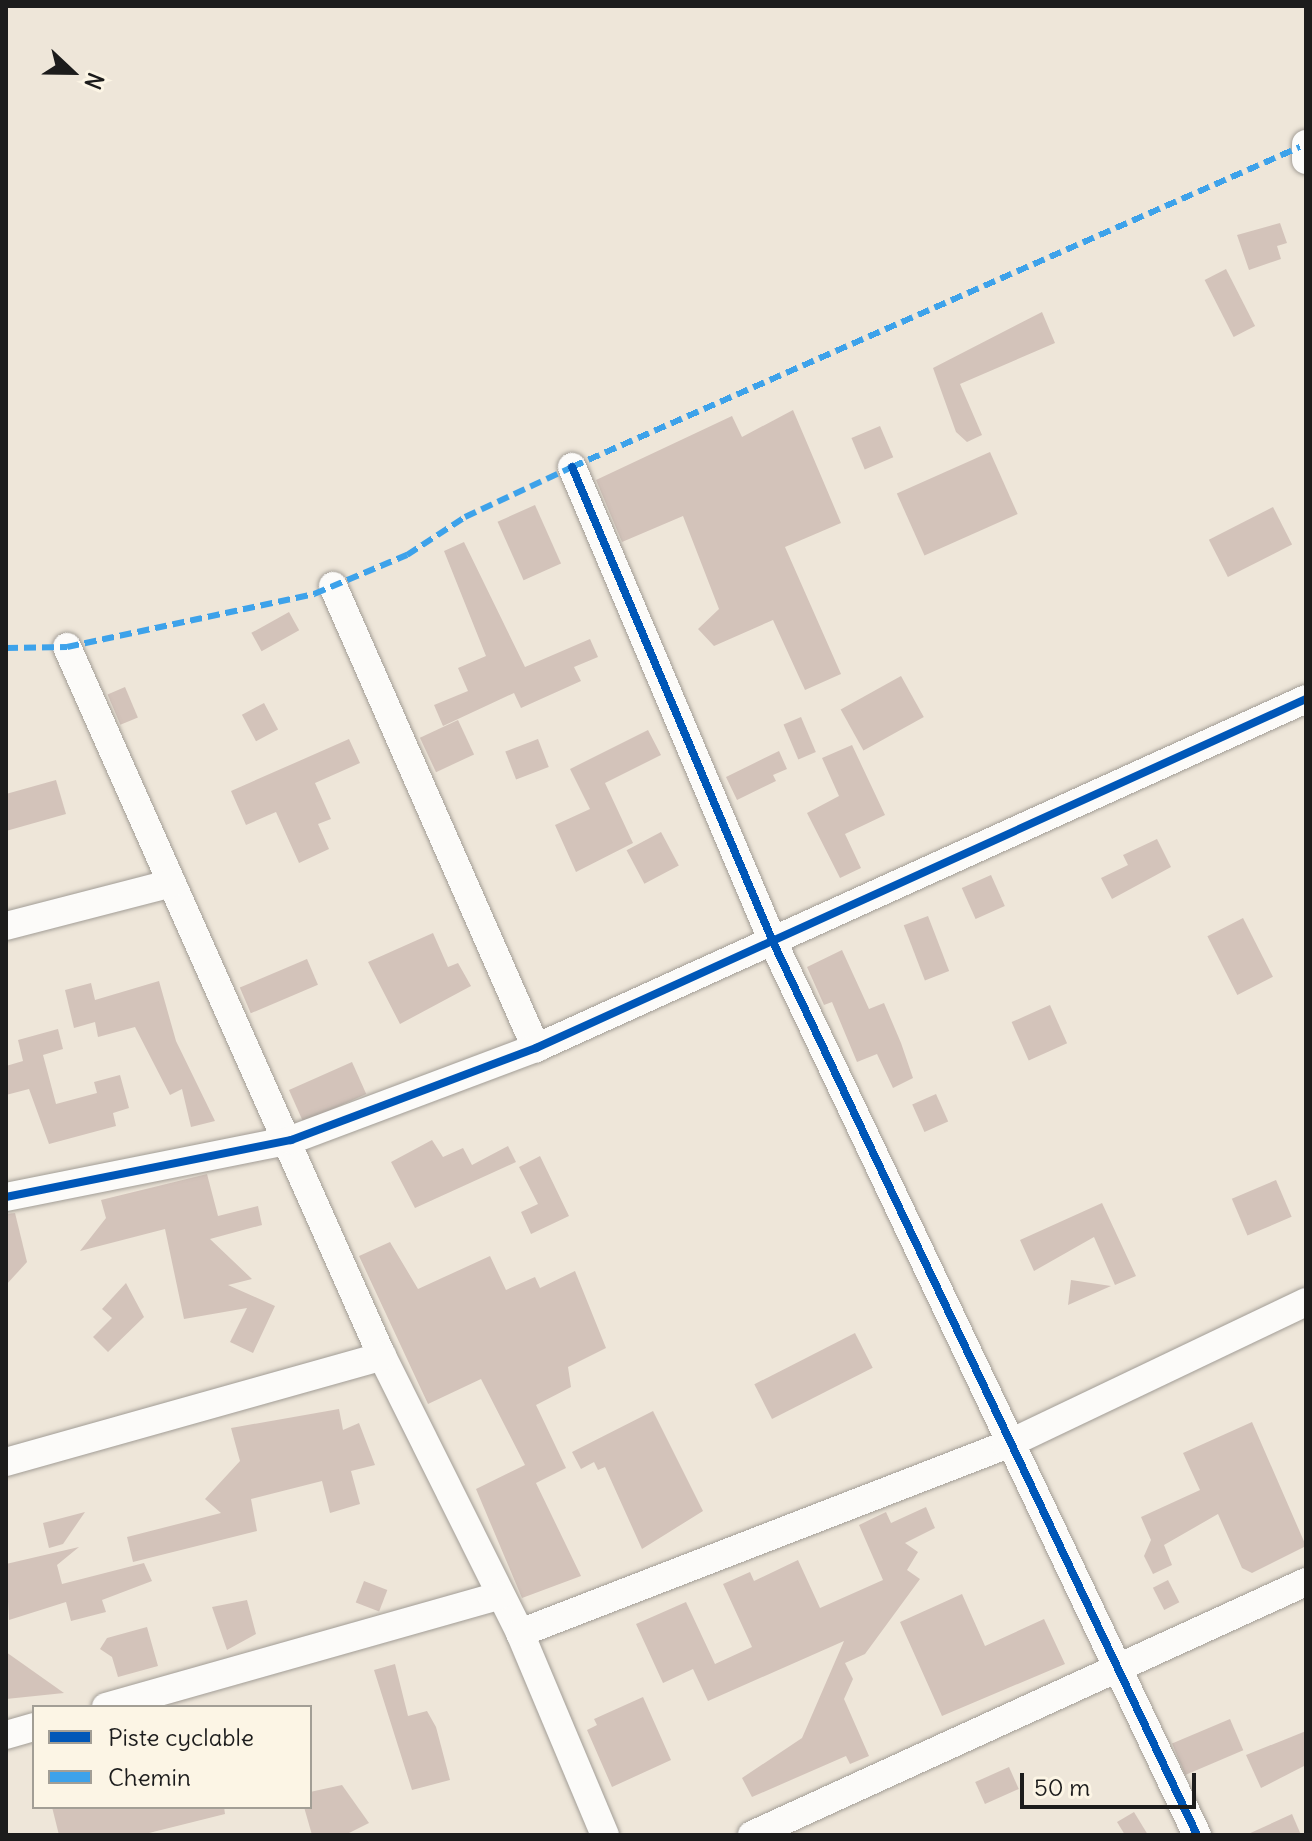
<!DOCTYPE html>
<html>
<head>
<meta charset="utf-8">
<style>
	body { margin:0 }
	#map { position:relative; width:1312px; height:1841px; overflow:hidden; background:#eee6d9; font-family:Delius,sans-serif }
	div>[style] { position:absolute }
	.building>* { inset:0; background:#d3c3ba; transform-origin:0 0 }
	.roads { filter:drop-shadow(0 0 2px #a29d96) drop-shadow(0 0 2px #a29d96) }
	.minor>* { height:28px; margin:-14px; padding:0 14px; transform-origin:14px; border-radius:14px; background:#fcfbf9 }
	.quiet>* { height:6px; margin-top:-3px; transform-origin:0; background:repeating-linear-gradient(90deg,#3da2ea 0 12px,transparent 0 18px) }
	.cycleway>* { height:8px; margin:-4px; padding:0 4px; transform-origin:4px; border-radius:4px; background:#0057b8 }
	span { translate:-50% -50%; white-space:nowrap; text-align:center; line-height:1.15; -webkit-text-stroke:8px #fcf5e5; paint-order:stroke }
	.frame { position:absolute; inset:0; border:8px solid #1c1c1c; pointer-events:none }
	.legend { position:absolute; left:32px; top:1705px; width:280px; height:104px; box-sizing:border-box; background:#fcf5e5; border:2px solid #a29e95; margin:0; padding:10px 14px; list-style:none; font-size:24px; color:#1c1c1c }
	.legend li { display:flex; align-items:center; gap:16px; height:40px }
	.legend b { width:40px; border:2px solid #a29e95 }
	.north { position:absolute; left:32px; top:32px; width:80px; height:80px; -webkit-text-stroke:6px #fcf5e5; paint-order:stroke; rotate:112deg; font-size:22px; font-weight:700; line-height:32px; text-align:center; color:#1c1c1c }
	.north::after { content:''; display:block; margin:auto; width:28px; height:36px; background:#1c1c1c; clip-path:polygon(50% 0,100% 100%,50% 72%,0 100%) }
	.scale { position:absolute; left:1020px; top:1773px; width:176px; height:36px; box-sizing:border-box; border:4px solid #1c1c1c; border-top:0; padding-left:10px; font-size:24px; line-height:28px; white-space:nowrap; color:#1c1c1c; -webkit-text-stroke:6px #fcf5e5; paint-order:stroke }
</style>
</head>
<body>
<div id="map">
	<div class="building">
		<i style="clip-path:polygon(1280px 223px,1287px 243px,1277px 246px,1281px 259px,1249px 270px,1237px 235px)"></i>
		<i style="left:1226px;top:269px;width:64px;height:24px;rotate:63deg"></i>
		<i style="clip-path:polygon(1042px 312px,1055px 343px,960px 384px,982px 435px,967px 442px,956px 432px,933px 368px)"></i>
		<i style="clip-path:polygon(793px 410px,841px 523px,785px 547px,841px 674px,805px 690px,773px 620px,714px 646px,698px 629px,719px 609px,683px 516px,622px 542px,596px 480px,732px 416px,742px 437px)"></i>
		<i style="left:880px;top:426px;width:34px;height:31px;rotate:67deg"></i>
		<i style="left:990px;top:452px;width:68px;height:102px;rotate:66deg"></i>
		<i style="left:535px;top:505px;width:64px;height:41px;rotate:66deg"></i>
		<i style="left:1273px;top:507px;width:42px;height:72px;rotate:63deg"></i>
		<i style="clip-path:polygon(464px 542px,525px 667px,590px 639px,598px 657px,574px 667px,581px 681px,521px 708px,514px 693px,443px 726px,434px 705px,468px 691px,458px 668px,486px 656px,444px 551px)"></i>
		<i style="left:289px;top:612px;width:21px;height:43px;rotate:61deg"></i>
		<i style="left:901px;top:676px;width:47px;height:69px;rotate:61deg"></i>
		<i style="left:125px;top:687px;width:33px;height:19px;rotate:67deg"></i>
		<i style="left:264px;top:703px;width:30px;height:25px;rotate:62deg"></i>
		<i style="left:801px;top:717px;width:38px;height:19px;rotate:67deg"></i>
		<i style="left:458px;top:720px;width:38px;height:42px;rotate:65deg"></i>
		<i style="clip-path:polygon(648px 730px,661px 755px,605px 783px,633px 843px,576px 872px,555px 825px,590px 809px,570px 769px)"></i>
		<i style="clip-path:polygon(349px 739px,360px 763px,315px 783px,331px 819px,318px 824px,329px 849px,299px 863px,276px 812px,246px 825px,231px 791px)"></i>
		<i style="left:538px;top:739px;width:30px;height:35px;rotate:69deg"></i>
		<i style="clip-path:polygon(852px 745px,885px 815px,845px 834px,861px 868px,840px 878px,807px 813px,839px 796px,822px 758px)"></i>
		<i style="clip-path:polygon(779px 751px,787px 769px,773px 775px,776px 781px,737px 800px,726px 777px)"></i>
		<i style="clip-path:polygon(56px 780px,66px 814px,6px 831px,6px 794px)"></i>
		<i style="left:661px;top:832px;width:38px;height:39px;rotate:62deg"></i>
		<i style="clip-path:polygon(1157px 839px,1171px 867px,1112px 899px,1101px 878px,1128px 865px,1123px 855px)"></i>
		<i style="left:991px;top:875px;width:34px;height:32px;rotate:66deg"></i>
		<i style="left:928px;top:916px;width:59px;height:26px;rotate:69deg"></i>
		<i style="left:1243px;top:918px;width:66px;height:40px;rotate:63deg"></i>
		<i style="clip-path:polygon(433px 933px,448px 967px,458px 963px,471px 986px,400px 1024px,368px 962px)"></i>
		<i style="clip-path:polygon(842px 950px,869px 1009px,884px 1003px,901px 1043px,913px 1078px,893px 1088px,877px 1054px,857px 1062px,832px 1002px,824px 1005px,807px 967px)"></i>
		<i style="left:307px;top:959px;width:28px;height:73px;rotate:67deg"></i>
		<i style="clip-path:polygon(159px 981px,176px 1041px,215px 1121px,191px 1127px,182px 1089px,170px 1095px,135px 1027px,98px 1037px,95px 1022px,74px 1028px,65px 990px,91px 983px,95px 1000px)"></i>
		<i style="left:1050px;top:1005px;width:42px;height:42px;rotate:66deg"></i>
		<i style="clip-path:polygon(58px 1029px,63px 1049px,43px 1055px,56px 1104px,97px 1093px,94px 1082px,120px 1075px,129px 1108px,113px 1113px,116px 1126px,49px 1144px,29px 1089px,6px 1095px,6px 1066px,23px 1061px,18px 1040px)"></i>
		<i style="left:352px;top:1062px;width:35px;height:69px;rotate:66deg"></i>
		<i style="left:936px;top:1094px;width:30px;height:26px;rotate:66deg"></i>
		<i style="clip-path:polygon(432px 1140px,443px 1157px,463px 1148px,472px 1165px,508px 1146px,516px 1162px,415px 1208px,391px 1162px)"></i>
		<i style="clip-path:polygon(540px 1156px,569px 1216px,531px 1234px,521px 1212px,538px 1204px,519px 1167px)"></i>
		<i style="clip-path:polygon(207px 1174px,218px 1216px,258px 1206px,262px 1225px,210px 1239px,252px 1279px,228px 1285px,275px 1306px,253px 1353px,230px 1342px,247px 1308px,184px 1319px,165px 1229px,80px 1251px,106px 1218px,101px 1200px)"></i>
		<i style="left:1276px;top:1180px;width:40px;height:48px;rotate:67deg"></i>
		<i style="clip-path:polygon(1102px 1203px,1136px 1276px,1115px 1285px,1094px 1237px,1034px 1271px,1020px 1240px)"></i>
		<i style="clip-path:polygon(15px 1213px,27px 1262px,6px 1285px,6px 1214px)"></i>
		<i style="clip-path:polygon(390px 1242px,418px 1289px,490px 1256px,506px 1290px,535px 1277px,540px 1288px,575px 1271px,606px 1348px,568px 1367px,571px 1387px,536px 1405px,566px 1468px,536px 1483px,581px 1576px,522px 1598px,476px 1489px,525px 1465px,481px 1379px,428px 1404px,359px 1256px)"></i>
		<i style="clip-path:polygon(1071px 1280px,1111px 1286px,1068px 1305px)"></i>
		<i style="clip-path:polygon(126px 1283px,144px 1317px,108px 1352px,93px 1337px,112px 1318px,102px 1309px)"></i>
		<i style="left:855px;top:1333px;width:39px;height:113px;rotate:63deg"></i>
		<i style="clip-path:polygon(339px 1409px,343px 1430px,359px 1423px,375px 1465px,351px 1471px,360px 1504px,330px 1513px,322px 1481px,251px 1499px,257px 1531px,133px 1562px,127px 1537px,221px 1513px,205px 1499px,240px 1461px,231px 1428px)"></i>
		<i style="clip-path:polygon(653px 1411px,703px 1511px,642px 1549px,605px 1467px,598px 1470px,594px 1462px,581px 1469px,572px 1452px)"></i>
		<i style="clip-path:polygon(1252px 1422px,1306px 1546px,1252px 1573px,1242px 1568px,1218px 1514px,1164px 1545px,1172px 1565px,1153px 1574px,1144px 1556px,1151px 1540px,1141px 1517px,1200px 1490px,1183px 1453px)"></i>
		<i style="clip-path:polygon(926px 1507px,935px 1528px,905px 1543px,918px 1552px,907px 1570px,920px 1579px,865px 1654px,845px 1663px,853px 1679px,844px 1699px,869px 1756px,850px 1764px,846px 1756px,752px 1797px,742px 1778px,802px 1738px,844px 1641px,708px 1701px,693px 1669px,663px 1683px,636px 1624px,686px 1602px,715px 1664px,752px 1647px,723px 1584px,750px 1572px,754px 1581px,798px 1560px,820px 1608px,883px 1580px,859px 1525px,886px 1512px,891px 1523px)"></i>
		<i style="clip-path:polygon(85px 1512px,63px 1544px,49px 1548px,43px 1523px)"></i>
		<i style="clip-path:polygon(79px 1547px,57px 1565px,62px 1584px,144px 1563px,152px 1581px,102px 1600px,106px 1612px,71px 1621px,66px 1602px,9px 1620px,6px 1564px)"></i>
		<i style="left:1168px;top:1580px;width:25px;height:17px;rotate:63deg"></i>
		<i style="left:364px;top:1581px;width:25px;height:23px;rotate:21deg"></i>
		<i style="clip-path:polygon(962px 1594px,985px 1646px,1044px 1619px,1065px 1664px,942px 1716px,900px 1622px)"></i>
		<i style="clip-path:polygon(247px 1600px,256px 1634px,227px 1650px,212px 1607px)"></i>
		<i style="clip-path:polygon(147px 1627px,158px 1666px,118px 1677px,112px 1657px,100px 1649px,107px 1638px)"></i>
		<i style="clip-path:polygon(6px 1652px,64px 1693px,6px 1699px)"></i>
		<i style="clip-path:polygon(395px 1664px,408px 1716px,427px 1711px,436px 1727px,450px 1780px,412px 1790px,374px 1670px)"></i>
		<i style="clip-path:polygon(643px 1697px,671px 1760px,612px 1787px,587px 1730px,597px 1725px,594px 1719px)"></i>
		<i style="left:1230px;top:1719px;width:34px;height:63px;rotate:67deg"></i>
		<i style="clip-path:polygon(1306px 1731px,1306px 1765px,1261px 1788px,1246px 1755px)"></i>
		<i style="left:1009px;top:1767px;width:24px;height:37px;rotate:66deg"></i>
		<i style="clip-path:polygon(342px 1785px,369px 1823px,345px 1835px,312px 1835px,304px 1807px,310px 1792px)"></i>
		<i style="clip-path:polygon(52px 1807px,224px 1807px,225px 1814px,141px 1835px,59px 1835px)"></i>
		<i style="clip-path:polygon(1134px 1812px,1148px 1835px,1125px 1835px,1117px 1822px)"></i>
		<i style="clip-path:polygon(1292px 1814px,1301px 1835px,1246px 1835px)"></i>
	</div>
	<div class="roads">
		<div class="minor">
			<i style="left:1306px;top:144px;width:16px;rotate:90deg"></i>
			<i style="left:572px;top:467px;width:516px;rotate:67.06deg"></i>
			<i style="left:773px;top:942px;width:989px;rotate:64.6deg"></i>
			<i style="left:333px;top:586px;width:505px;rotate:66.28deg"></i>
			<i style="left:67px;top:647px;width:776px;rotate:66.05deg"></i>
			<i style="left:382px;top:1356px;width:309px;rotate:63.5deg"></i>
			<i style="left:520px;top:1633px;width:219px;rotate:67.2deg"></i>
			<i style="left:6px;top:926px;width:171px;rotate:-14.5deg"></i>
			<i style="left:6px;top:1197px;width:291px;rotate:-11.3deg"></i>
			<i style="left:291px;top:1140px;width:262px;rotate:-20.6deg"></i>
			<i style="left:536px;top:1048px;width:845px;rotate:-24.38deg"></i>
			<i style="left:6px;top:1462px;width:391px;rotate:-15.7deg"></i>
			<i style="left:520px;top:1633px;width:521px;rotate:-21.15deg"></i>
			<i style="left:1006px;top:1445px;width:332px;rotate:-25.5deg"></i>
			<i style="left:106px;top:1707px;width:408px;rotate:-15.8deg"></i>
			<i style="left:6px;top:1735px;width:29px;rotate:-16deg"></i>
			<i style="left:752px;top:1835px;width:609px;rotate:-24.55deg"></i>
		</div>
	</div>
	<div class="quiet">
		<i style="left:6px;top:648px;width:61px;rotate:-0.9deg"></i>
		<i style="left:67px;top:647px;width:253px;rotate:-12.1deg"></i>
		<i style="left:314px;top:594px;width:101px;rotate:-22.8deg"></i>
		<i style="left:407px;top:555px;width:69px;rotate:-33.2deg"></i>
		<i style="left:465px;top:517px;width:118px;rotate:-25deg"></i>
		<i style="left:572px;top:467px;width:795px;rotate:-23.73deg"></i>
	</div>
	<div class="cycleway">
		<i style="left:572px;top:467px;width:516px;rotate:67.06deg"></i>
		<i style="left:773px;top:942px;width:989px;rotate:64.6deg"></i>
		<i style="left:6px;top:1197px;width:291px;rotate:-11.3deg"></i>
		<i style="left:291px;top:1140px;width:262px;rotate:-20.6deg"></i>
		<i style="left:536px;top:1048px;width:845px;rotate:-24.38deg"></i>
	</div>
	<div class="frame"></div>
	<ul class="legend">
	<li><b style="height:10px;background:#0057b8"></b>Piste cyclable</li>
	<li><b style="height:10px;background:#3da2ea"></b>Chemin</li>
	</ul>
	<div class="north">N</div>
	<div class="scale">50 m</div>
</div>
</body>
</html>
